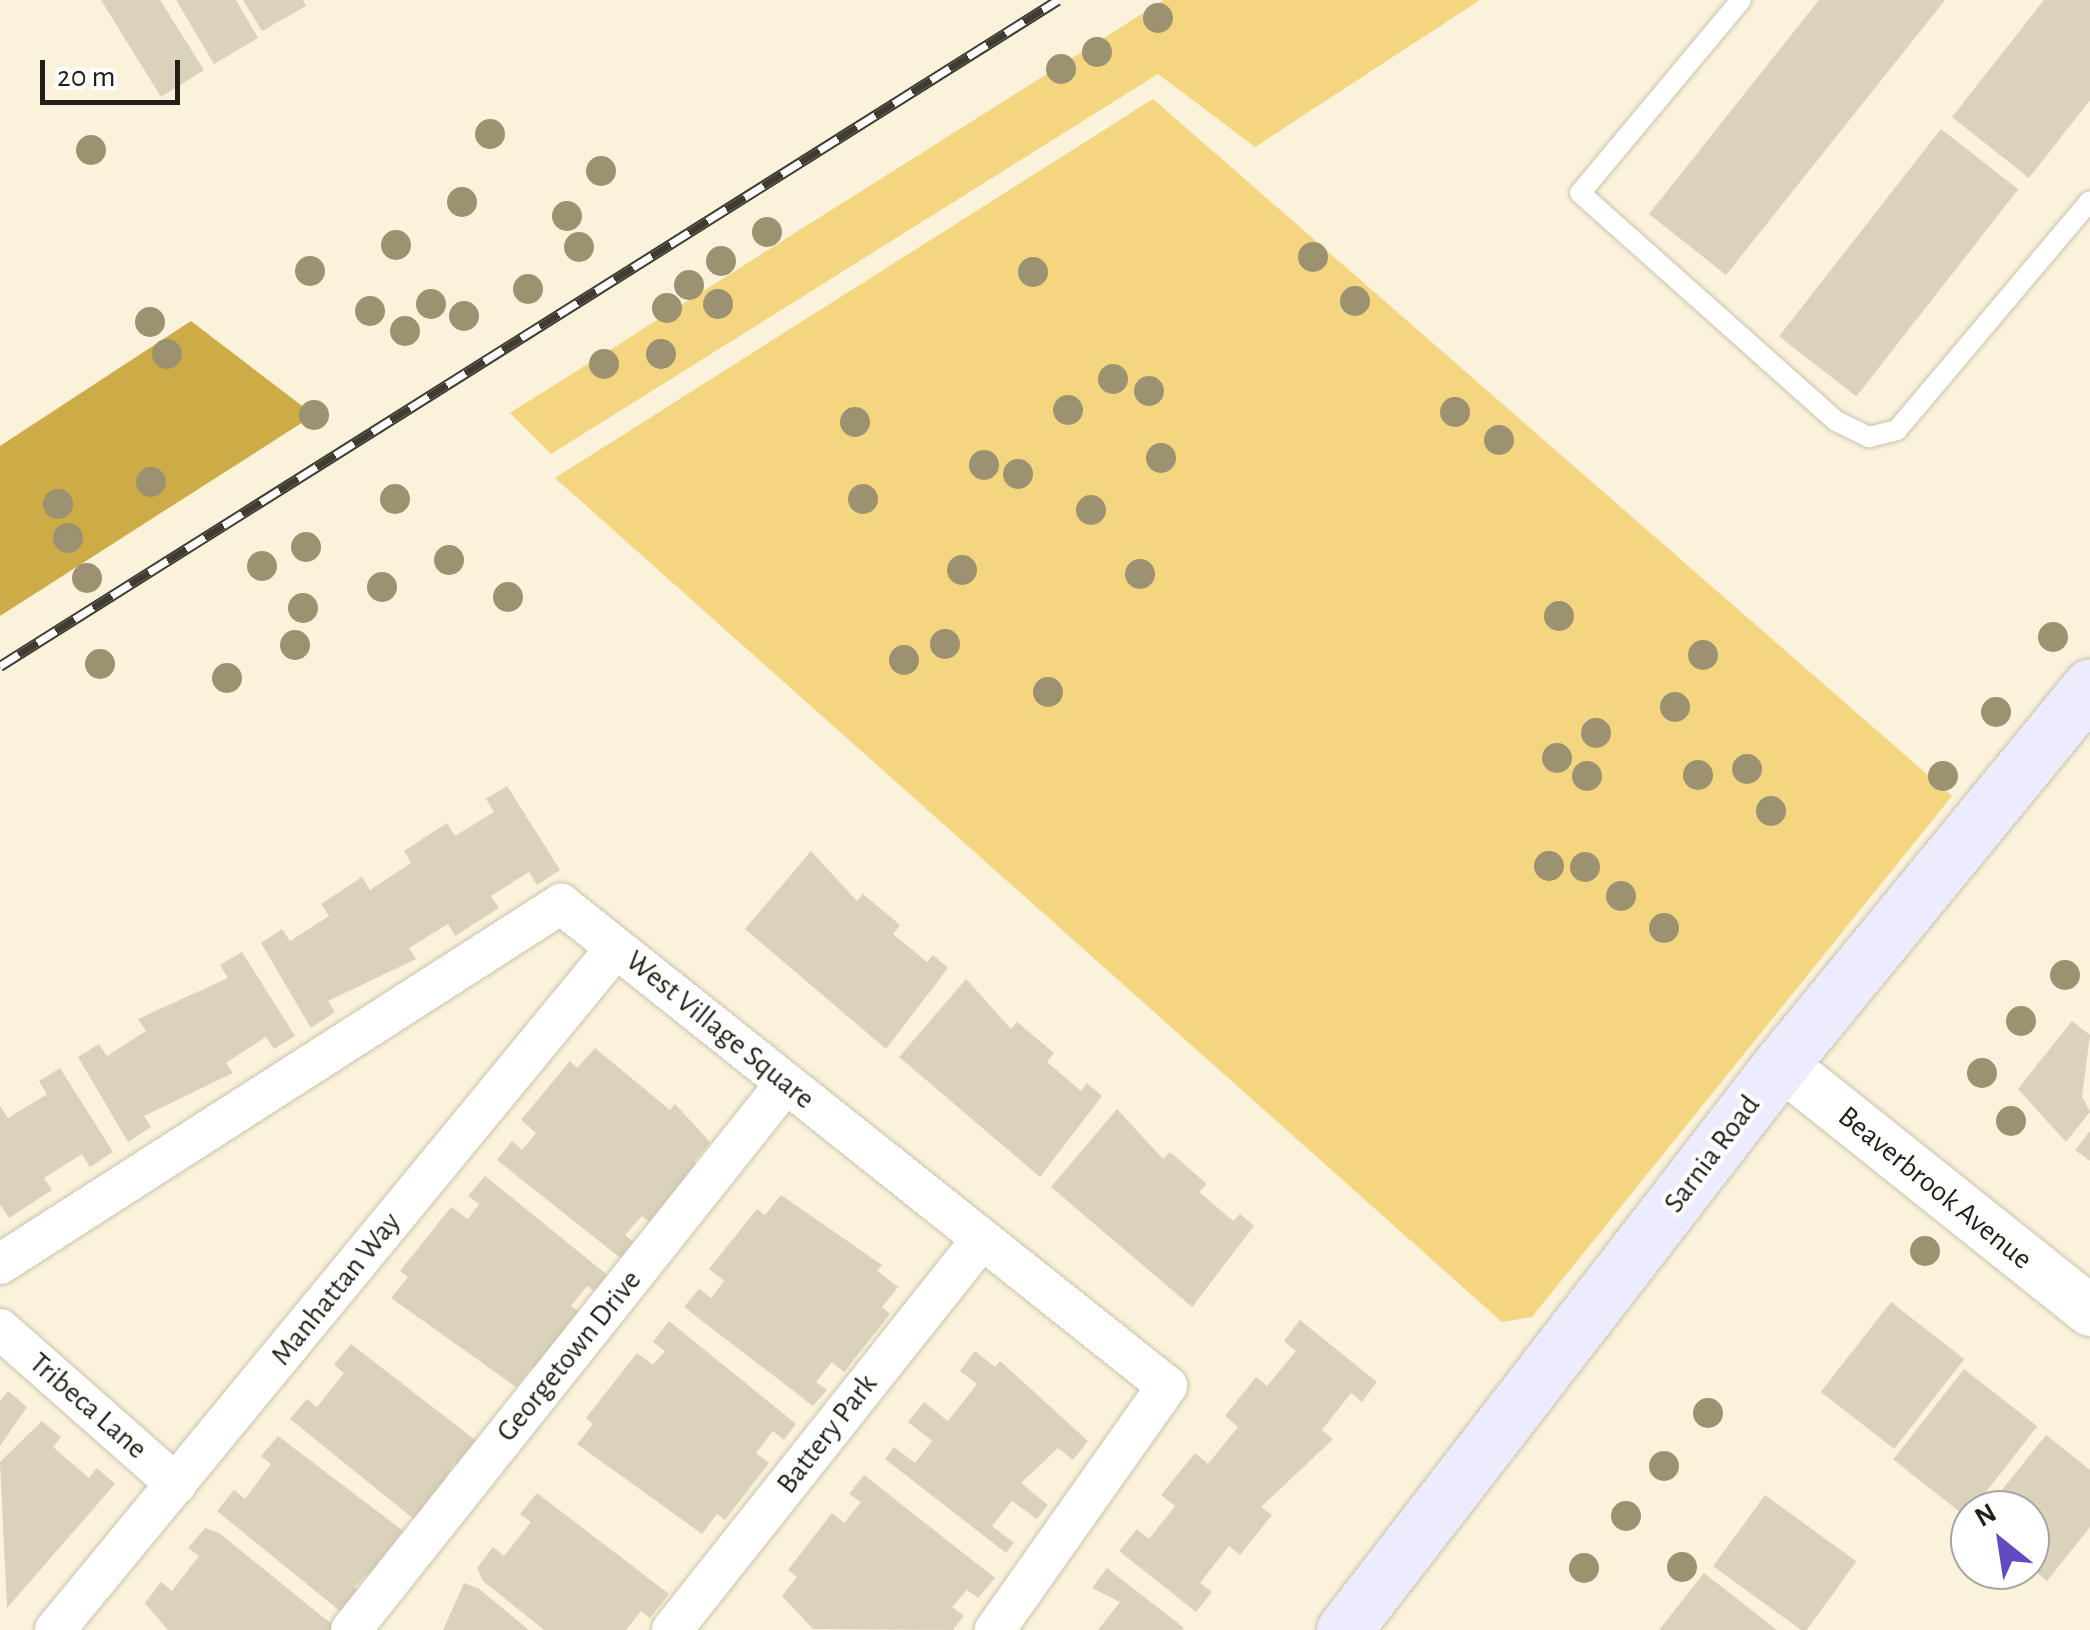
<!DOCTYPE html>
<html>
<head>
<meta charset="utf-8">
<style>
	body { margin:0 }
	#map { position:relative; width:2090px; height:1630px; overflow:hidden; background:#faf2db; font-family:"Alegreya Sans",sans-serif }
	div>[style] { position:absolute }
	.green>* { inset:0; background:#f4d680 }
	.forest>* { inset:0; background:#cdac47 }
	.building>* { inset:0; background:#dad2bb; transform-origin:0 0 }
	.roads { filter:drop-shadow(0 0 2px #cac2ac) drop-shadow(0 0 2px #cac2ac) }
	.service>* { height:20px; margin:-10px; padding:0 10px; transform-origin:10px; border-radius:10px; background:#fff }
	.minor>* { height:40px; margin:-20px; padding:0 20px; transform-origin:20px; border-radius:20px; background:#fff }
	.tertiary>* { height:50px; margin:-25px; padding:0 25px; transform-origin:25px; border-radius:25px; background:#fff }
	.secondary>* { height:55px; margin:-27.5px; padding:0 27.5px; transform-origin:27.5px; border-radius:27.5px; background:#edecfe }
	.rail>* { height:11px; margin-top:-5.5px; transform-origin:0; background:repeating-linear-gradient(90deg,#fff 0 22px,#403c32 0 44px); box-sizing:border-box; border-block:2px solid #403c32 }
	.trees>* { width:30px; height:30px; margin:-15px; border-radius:50%; background:#9c9170 }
	span { translate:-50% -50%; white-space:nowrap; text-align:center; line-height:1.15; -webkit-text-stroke:8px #fff; paint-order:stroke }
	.street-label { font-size:30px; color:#221f17 }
	.north { position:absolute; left:1950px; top:1490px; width:100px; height:100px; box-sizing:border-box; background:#fff; border:2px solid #a7a5a2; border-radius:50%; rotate:330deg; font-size:28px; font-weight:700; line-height:40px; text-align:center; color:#221f17 }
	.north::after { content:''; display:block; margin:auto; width:35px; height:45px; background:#6349c2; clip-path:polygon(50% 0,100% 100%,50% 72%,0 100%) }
	.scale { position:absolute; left:40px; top:60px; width:140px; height:45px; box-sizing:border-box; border:5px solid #221f17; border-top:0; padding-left:12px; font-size:30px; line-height:35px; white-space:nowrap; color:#221f17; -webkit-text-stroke:8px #fff; paint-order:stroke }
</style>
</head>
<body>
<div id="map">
	<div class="green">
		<i style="clip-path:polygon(1164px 0,1480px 0,1255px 147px,1158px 74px,551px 454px,510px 413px)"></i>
		<i style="clip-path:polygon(1153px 99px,1952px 796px,1532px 1317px,1502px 1322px,555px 478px)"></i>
	</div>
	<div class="forest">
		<i style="clip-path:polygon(191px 321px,314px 415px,0 616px,0 446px)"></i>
	</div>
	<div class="building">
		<i style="clip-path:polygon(101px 0,160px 0,204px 70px,161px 97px)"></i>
		<i style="clip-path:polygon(176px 0,236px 0,258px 38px,214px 64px)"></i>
		<i style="clip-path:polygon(243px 0,303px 0,306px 6px,262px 31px)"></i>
		<i style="clip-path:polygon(1819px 0,1945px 0,1726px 275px,1649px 214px)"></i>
		<i style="clip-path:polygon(2044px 0,2090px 0,2090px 100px,2029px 178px,1952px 117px)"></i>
		<i style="left:1941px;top:129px;width:98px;height:263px;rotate:38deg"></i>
		<i style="clip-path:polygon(507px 786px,560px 870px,537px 885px,529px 872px,491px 896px,499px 908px,455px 936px,448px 924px,409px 948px,416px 959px,328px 1001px,335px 1012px,311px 1028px,261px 943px,282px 929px,290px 941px,329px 916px,321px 904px,362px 877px,370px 890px,411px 863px,404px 851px,447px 823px,455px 836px,494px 812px,486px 799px)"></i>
		<i style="clip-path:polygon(811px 851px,857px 901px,863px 894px,900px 925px,893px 934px,927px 962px,933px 955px,948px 968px,886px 1049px,745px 929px)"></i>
		<i style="clip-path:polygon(242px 952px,295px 1036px,274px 1049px,266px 1037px,226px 1063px,233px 1073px,144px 1116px,151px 1127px,128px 1142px,78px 1057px,99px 1044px,107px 1056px,146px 1031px,138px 1019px,228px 978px,220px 965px)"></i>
		<i style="clip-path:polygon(966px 979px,1011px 1029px,1017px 1022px,1054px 1053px,1047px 1062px,1081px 1091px,1087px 1083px,1102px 1096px,1040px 1177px,899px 1057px)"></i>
		<i style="clip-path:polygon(2072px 1021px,2090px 1035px,2082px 1096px,2090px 1112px,2066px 1142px,2018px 1089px)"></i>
		<i style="clip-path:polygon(595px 1048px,670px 1110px,675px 1104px,710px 1142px,694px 1162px,701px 1169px,654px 1226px,642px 1216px,625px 1235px,636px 1244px,623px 1260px,497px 1160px,512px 1141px,522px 1150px,536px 1133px,521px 1120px,570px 1061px,577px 1068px)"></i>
		<i style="clip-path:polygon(60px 1068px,113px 1152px,90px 1167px,82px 1154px,44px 1178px,52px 1190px,9px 1218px,0 1205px,0 1106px,8px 1118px,47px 1094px,39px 1081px)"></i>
		<i style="clip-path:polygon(1117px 1109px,1163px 1159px,1170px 1152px,1207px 1184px,1199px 1192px,1233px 1221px,1240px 1214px,1254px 1226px,1192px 1307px,1051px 1187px)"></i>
		<i style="clip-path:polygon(2090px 1131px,2090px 1161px,2075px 1150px)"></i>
		<i style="clip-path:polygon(485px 1176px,611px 1278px,598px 1294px,587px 1286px,571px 1306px,584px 1316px,540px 1373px,532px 1367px,516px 1387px,391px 1298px,408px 1277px,400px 1271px,451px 1207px,468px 1219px,479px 1204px,468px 1196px)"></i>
		<i style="clip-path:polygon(781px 1195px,882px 1265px,877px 1271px,898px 1287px,882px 1307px,890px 1314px,844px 1372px,832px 1362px,816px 1382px,827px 1390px,813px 1406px,684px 1307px,699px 1289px,711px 1298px,724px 1281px,709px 1269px,757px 1209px,765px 1215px)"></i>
		<i style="left:1891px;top:1302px;width:93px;height:114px;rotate:38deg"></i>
		<i style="clip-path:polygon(1300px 1320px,1377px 1382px,1362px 1402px,1351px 1393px,1322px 1430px,1333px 1439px,1261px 1507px,1272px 1515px,1240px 1555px,1229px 1546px,1200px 1583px,1212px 1592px,1196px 1612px,1119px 1551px,1137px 1529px,1149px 1539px,1175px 1506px,1161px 1495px,1195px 1453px,1208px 1464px,1238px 1427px,1225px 1416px,1256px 1377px,1267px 1386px,1296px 1351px,1284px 1341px)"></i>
		<i style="clip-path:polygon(669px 1321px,796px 1424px,784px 1440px,773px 1431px,756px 1453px,769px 1463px,725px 1520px,717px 1514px,702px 1534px,577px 1444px,593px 1424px,586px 1418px,637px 1353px,653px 1365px,665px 1351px,653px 1342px)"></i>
		<i style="clip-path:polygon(351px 1344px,483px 1446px,464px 1470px,455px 1462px,420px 1524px,290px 1419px,307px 1399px,317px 1407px,344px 1373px,334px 1365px)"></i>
		<i style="clip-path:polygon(975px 1351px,995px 1367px,1000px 1361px,1088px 1441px,1073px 1460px,1058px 1448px,1021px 1483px,1048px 1505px,1037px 1519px,1012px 1501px,992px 1526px,1014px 1543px,1006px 1553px,885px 1459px,894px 1447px,915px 1463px,932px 1441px,908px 1422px,924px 1402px,948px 1421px,977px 1384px,960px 1371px)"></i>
		<i style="left:1964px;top:1369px;width:93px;height:115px;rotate:38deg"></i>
		<i style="clip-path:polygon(8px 1391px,27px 1407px,0 1446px,0 1401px)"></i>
		<i style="clip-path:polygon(42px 1421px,61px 1437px,53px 1447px,89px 1478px,97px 1468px,115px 1484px,7px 1608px,0 1462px)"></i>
		<i style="clip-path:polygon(2046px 1435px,2090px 1470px,2090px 1527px,2047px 1581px,2030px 1567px,2030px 1510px,1986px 1510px)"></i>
		<i style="clip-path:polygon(278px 1436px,410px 1536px,354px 1587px,364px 1595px,346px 1616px,217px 1511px,234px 1490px,245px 1499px,271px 1464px,261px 1456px)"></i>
		<i style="clip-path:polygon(864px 1475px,995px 1578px,978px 1598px,967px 1590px,952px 1607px,964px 1616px,953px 1630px,813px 1629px,782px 1596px,797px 1577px,788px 1570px,832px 1513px,844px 1523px,861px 1502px,849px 1494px)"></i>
		<i style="clip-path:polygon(537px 1493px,669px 1594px,650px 1618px,641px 1611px,626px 1630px,544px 1630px,483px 1581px,477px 1568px,493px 1547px,504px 1556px,531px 1522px,520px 1514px)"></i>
		<i style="left:1765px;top:1495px;width:113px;height:88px;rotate:36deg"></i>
		<i style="clip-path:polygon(205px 1528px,219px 1533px,339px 1630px,168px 1630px,145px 1603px,161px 1582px,172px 1591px,199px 1556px,188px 1548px)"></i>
		<i style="clip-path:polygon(1107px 1568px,1184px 1628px,1182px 1630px,1098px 1630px,1120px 1602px,1092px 1588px)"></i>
		<i style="clip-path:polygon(1704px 1573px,1777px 1630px,1659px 1630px)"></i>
		<i style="clip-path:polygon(464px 1583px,478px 1588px,529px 1630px,443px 1630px)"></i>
	</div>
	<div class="roads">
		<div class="service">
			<i style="left:1741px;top:0;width:251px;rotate:129.8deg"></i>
			<i style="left:1580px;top:193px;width:343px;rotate:41.7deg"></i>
			<i style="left:1836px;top:421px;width:37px;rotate:26deg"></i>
			<i style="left:1869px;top:437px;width:29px;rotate:-14deg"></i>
			<i style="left:1897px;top:430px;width:299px;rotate:-49.9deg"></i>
		</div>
		<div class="minor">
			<i style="left:0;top:1264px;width:667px;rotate:-32.69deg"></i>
			<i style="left:561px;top:904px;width:774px;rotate:38.5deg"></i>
			<i style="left:1167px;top:1386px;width:299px;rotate:125.2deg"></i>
			<i style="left:0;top:1329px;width:235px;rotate:41.4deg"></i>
			<i style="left:55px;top:1630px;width:883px;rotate:-50.56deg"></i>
			<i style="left:351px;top:1630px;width:699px;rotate:-51.51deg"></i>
			<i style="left:672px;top:1630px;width:499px;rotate:-51.6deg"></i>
		</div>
		<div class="tertiary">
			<i style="left:1781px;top:1064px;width:396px;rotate:38.6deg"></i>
		</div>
		<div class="secondary">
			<i style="left:1344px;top:1630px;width:715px;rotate:-52.33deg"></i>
			<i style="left:1781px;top:1064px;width:488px;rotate:-50.7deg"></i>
		</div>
	</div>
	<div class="rail">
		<i style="left:0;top:666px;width:1250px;rotate:-32.19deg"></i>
	</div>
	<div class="trees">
		<i style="left:1158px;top:18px"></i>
		<i style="left:1097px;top:52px"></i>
		<i style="left:1061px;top:69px"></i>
		<i style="left:490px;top:134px"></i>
		<i style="left:91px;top:150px"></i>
		<i style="left:601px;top:171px"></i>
		<i style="left:462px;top:202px"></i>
		<i style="left:567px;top:216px"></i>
		<i style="left:767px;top:232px"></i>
		<i style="left:396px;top:245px"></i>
		<i style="left:579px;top:247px"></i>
		<i style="left:1313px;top:257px"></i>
		<i style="left:721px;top:261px"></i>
		<i style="left:310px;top:271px"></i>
		<i style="left:1033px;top:272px"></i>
		<i style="left:689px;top:285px"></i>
		<i style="left:528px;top:289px"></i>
		<i style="left:1355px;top:301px"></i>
		<i style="left:431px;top:304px"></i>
		<i style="left:718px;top:304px"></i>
		<i style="left:667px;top:308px"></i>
		<i style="left:370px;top:311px"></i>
		<i style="left:464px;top:316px"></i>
		<i style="left:150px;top:322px"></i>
		<i style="left:405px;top:331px"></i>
		<i style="left:167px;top:354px"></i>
		<i style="left:661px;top:354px"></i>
		<i style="left:604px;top:364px"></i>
		<i style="left:1113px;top:379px"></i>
		<i style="left:1149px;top:391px"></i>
		<i style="left:1068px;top:410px"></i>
		<i style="left:1455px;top:412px"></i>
		<i style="left:314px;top:415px"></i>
		<i style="left:855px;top:422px"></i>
		<i style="left:1499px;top:440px"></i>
		<i style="left:1161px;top:458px"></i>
		<i style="left:984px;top:465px"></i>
		<i style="left:1018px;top:474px"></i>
		<i style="left:151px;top:482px"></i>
		<i style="left:395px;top:499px"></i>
		<i style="left:863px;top:499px"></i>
		<i style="left:58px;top:504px"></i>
		<i style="left:1091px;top:510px"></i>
		<i style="left:68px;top:538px"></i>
		<i style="left:306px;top:547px"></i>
		<i style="left:449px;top:560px"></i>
		<i style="left:262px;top:566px"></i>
		<i style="left:962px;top:570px"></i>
		<i style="left:1140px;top:574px"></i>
		<i style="left:87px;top:578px"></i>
		<i style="left:382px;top:587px"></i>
		<i style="left:508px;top:597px"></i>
		<i style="left:303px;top:608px"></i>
		<i style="left:1559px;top:616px"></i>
		<i style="left:2053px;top:637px"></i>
		<i style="left:945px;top:644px"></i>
		<i style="left:295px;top:645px"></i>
		<i style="left:1703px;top:655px"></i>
		<i style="left:904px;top:660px"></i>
		<i style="left:100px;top:664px"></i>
		<i style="left:227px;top:678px"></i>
		<i style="left:1048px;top:692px"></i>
		<i style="left:1675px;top:707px"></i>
		<i style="left:1996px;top:712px"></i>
		<i style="left:1596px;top:733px"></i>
		<i style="left:1557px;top:758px"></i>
		<i style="left:1747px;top:769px"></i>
		<i style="left:1698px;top:775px"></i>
		<i style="left:1587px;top:776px"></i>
		<i style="left:1943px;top:776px"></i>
		<i style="left:1771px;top:811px"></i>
		<i style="left:1549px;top:866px"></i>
		<i style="left:1585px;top:867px"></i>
		<i style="left:1621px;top:896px"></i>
		<i style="left:1664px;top:928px"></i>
		<i style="left:2065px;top:975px"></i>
		<i style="left:2021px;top:1021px"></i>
		<i style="left:1982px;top:1073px"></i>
		<i style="left:2011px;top:1121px"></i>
		<i style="left:1925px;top:1251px"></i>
		<i style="left:1708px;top:1413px"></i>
		<i style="left:1664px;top:1466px"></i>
		<i style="left:1626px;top:1516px"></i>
		<i style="left:1682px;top:1567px"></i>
		<i style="left:1584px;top:1568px"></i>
	</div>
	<div class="street-label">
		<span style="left:720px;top:1030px;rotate:39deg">West Village Square</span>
		<span style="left:1712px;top:1154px;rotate:-53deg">Sarnia Road</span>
		<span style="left:1935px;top:1188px;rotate:39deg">Beaverbrook Avenue</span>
		<span style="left:336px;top:1289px;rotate:-51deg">Manhattan Way</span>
		<span style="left:569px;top:1356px;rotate:-51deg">Georgetown Drive</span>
		<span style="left:88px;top:1406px;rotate:41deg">Tribeca Lane</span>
		<span style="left:827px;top:1434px;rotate:-52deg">Battery Park</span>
	</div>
	<div class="north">N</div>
	<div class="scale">20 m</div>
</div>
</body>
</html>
